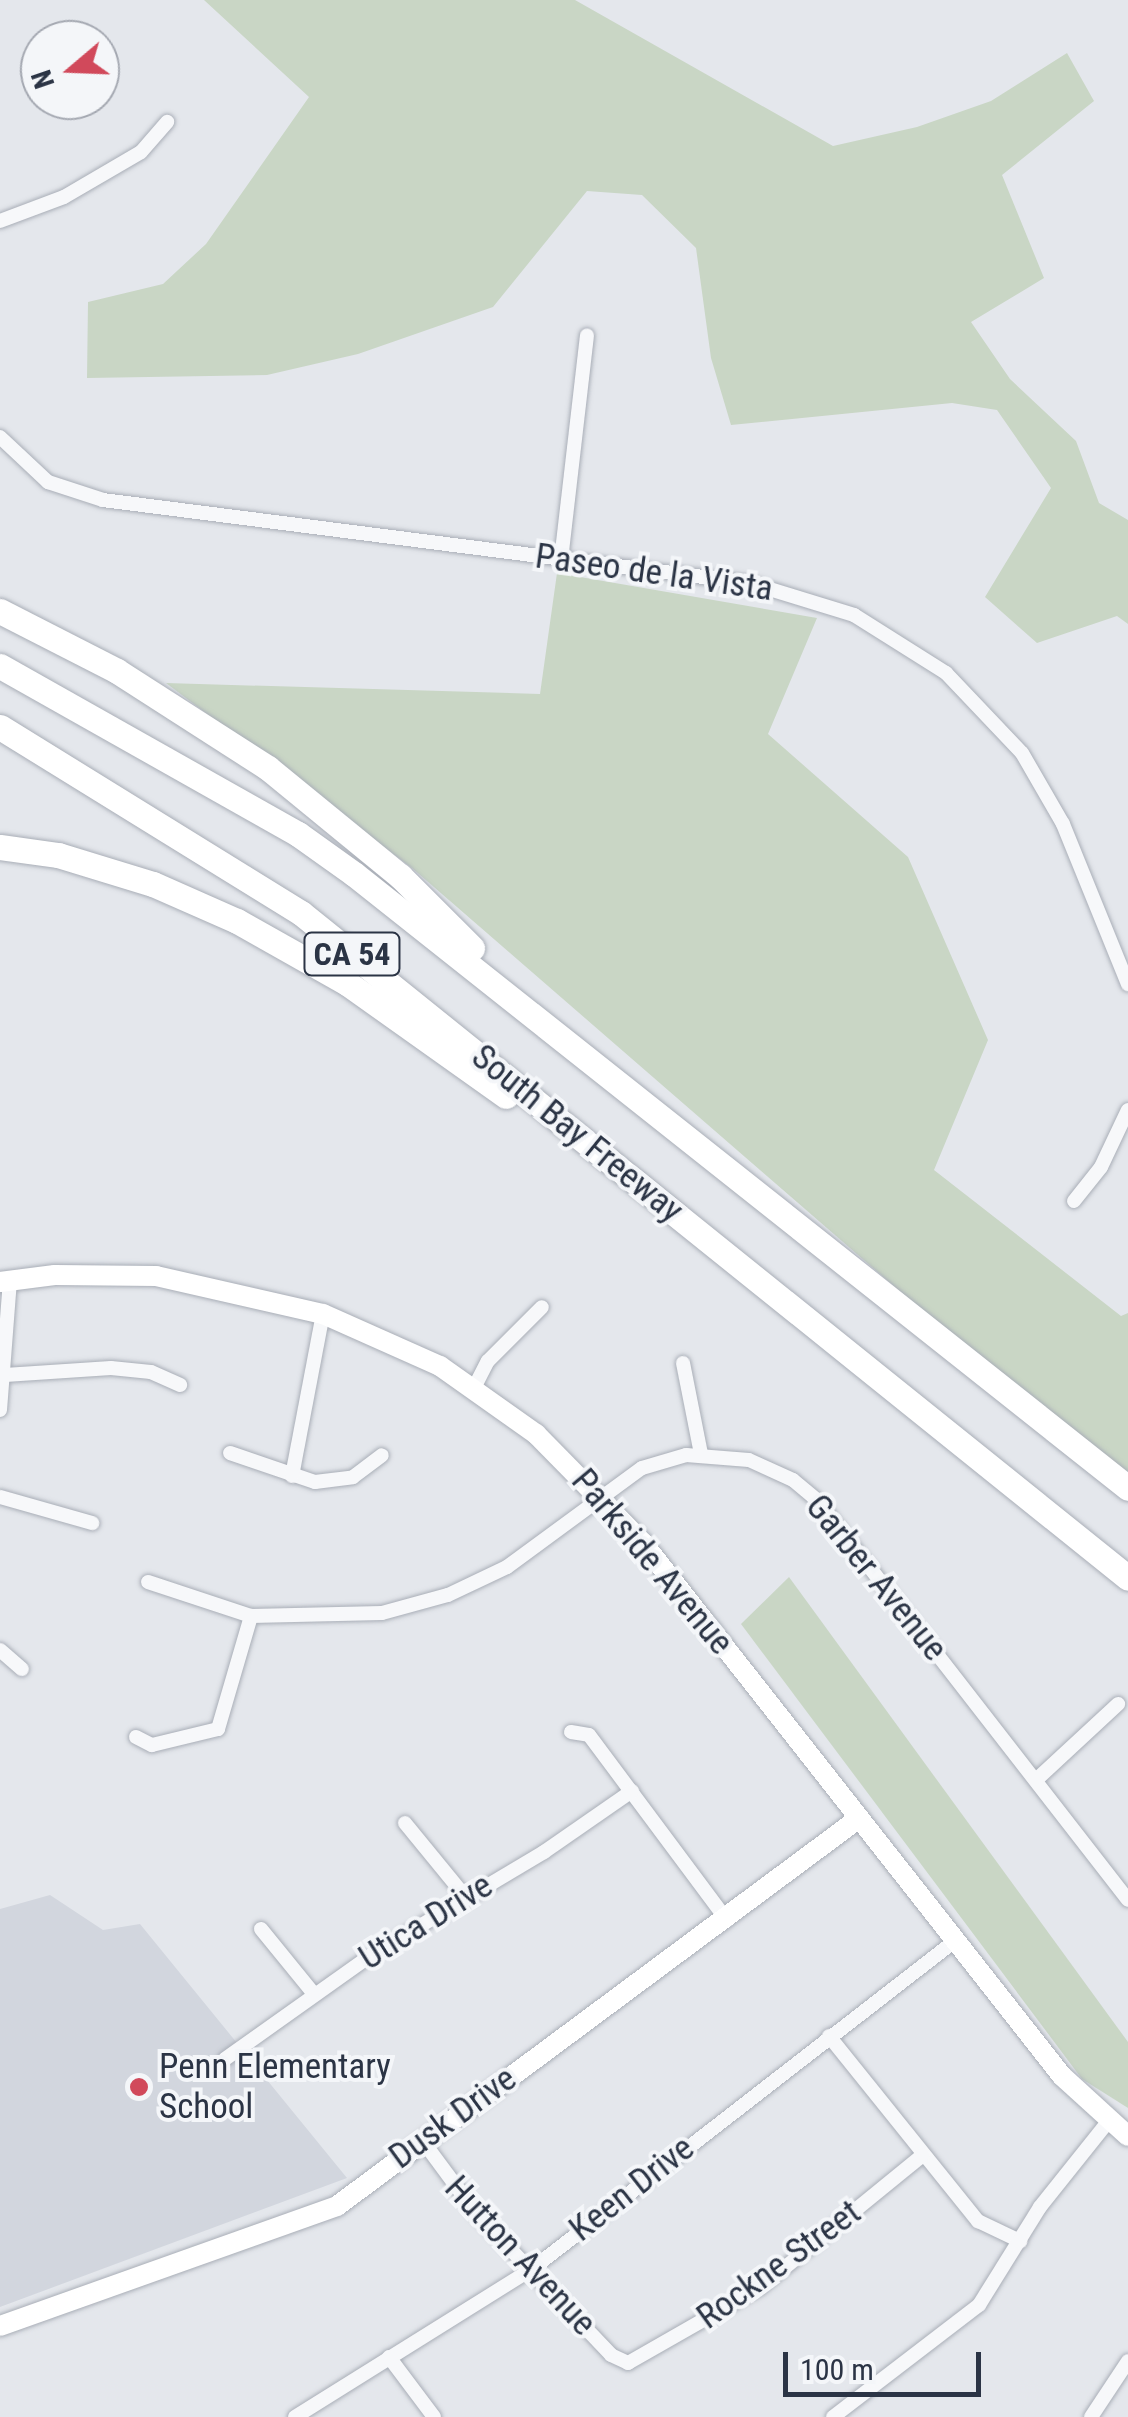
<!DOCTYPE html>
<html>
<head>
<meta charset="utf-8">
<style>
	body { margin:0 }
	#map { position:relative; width:1128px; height:2417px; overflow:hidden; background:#e4e7ec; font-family:"Roboto Condensed",sans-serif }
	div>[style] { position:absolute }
	.built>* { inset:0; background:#d2d6de }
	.green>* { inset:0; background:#c9d6c5 }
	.roads { filter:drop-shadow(0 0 2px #a9aeb7) drop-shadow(0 0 2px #a9aeb7) }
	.street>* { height:14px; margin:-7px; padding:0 7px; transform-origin:7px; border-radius:7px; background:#f7f8fa }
	.secondary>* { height:20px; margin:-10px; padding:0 10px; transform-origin:10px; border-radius:10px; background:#fff }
	.highway>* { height:25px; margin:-12.5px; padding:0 12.5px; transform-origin:12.5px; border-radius:12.5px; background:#fff }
	.dots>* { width:28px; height:28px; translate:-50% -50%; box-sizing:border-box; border:5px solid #f4f6f9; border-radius:50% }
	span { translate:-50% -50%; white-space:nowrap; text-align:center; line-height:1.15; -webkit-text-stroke:8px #f4f6f9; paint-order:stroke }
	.shield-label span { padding:2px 8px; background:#f4f6f9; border:2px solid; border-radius:8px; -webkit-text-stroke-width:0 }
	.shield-label { font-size:32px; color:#2b3445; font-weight:700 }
	.street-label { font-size:35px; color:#2b3445 }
	.poi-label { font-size:35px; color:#2b3445 }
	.left { translate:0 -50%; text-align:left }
	.north { position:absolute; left:20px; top:20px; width:100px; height:100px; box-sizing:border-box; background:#f4f6f9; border:2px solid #a4a8b1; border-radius:50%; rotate:251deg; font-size:28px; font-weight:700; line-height:40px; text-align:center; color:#2b3445 }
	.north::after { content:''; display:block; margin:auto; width:35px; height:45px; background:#d1495b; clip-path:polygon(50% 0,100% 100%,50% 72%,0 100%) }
	.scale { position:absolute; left:783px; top:2352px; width:198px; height:45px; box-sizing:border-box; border:5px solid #2b3445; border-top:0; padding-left:12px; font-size:30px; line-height:35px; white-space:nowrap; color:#2b3445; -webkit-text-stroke:8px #f4f6f9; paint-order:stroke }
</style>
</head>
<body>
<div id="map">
	<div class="built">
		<i style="clip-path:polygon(50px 1895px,103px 1930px,140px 1924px,347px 2178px,0 2307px,0 1909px)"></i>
	</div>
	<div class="green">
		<i style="clip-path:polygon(204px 0,575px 0,833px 146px,917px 127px,991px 101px,1067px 53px,1094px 101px,1002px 175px,1044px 278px,971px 322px,1010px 379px,1076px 441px,1099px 503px,1128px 520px,1128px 624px,1117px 616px,1037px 643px,985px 597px,1051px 488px,997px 410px,952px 403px,731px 425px,711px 358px,696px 248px,642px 195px,587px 191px,493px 307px,358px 354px,267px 375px,87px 378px,88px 302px,163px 284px,206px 244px,309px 97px)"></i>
		<i style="clip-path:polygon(557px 573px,817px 618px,768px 734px,908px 857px,988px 1040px,934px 1170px,1121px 1316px,1128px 1313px,1128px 1477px,1016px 1392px,412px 868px,166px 683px,540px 694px)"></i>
		<i style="clip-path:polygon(789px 1577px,1128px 2042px,1128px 2108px,1082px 2079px,741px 1624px)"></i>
	</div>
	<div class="roads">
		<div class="street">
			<i style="left:0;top:221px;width:68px;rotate:-20.6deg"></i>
			<i style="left:64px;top:197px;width:89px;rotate:-30.3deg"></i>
			<i style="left:141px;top:152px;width:40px;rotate:-49deg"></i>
			<i style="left:0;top:437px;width:66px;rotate:43.2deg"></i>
			<i style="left:48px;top:482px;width:58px;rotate:18.1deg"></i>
			<i style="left:103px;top:500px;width:652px;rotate:7.31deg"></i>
			<i style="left:750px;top:583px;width:109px;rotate:17.1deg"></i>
			<i style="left:854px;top:615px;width:109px;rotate:32.2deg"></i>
			<i style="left:946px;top:673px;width:110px;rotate:46.5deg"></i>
			<i style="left:1022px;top:753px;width:82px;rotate:60deg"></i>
			<i style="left:1063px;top:824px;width:173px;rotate:67.9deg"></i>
			<i style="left:561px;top:560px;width:226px;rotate:-83.4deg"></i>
			<i style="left:1074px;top:1201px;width:43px;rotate:-51.5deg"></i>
			<i style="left:1101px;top:1167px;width:63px;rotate:-64.7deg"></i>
			<i style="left:683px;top:1363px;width:93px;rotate:78.8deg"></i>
			<i style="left:5px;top:1375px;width:106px;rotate:-3.8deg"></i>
			<i style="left:111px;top:1368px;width:40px;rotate:5.7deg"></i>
			<i style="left:151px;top:1372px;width:32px;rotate:24deg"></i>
			<i style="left:474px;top:1388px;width:30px;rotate:-63deg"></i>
			<i style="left:488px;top:1361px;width:76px;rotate:-45deg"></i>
			<i style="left:0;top:1410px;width:130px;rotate:-85.6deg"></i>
			<i style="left:230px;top:1453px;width:90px;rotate:18.8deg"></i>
			<i style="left:315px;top:1482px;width:38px;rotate:-7deg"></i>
			<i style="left:353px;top:1477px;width:36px;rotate:-37deg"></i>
			<i style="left:292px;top:1476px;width:165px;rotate:-79.2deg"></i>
			<i style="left:0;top:1497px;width:96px;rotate:15.8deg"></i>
			<i style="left:148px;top:1582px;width:108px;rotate:18.3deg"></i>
			<i style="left:251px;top:1616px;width:131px;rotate:-1.3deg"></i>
			<i style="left:382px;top:1613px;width:68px;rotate:-15.3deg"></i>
			<i style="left:448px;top:1595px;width:65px;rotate:-25.4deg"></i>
			<i style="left:507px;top:1567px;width:167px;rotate:-36.3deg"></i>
			<i style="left:642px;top:1468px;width:46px;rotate:-16.5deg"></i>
			<i style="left:686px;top:1455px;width:63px;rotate:4.5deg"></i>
			<i style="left:749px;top:1460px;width:48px;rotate:24.4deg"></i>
			<i style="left:793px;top:1480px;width:33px;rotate:40deg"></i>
			<i style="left:818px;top:1501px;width:505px;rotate:52.15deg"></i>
			<i style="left:0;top:1650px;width:29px;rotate:41deg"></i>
			<i style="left:571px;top:1732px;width:18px;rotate:9deg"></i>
			<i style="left:589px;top:1735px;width:231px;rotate:53.3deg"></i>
			<i style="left:136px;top:1737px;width:18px;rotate:27deg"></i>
			<i style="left:152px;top:1745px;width:68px;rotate:-13.6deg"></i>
			<i style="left:218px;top:1729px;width:118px;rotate:-73.7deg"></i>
			<i style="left:1036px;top:1780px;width:112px;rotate:-42.8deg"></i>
			<i style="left:405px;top:1823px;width:93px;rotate:50.7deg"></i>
			<i style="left:261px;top:1929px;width:84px;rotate:50.8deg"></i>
			<i style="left:829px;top:2036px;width:238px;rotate:51.2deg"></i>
			<i style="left:978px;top:2221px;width:47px;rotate:25.5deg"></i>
			<i style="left:225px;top:2059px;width:181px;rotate:-35.4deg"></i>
			<i style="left:373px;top:1954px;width:199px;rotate:-30.8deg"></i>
			<i style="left:544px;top:1852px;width:107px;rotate:-34.7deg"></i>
			<i style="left:422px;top:2140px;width:91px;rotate:53.5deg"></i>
			<i style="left:476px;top:2213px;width:196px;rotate:46.4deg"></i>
			<i style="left:611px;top:2355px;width:19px;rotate:25deg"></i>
			<i style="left:628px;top:2363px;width:153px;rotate:-29.7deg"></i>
			<i style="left:761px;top:2287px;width:209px;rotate:-39.2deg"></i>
			<i style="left:389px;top:2357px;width:75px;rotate:53.1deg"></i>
			<i style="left:295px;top:2417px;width:279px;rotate:-32deg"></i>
			<i style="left:532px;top:2269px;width:537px;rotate:-37.81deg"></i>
			<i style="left:833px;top:2417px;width:184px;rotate:-37.5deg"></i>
			<i style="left:979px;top:2305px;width:115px;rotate:-58.1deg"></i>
			<i style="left:1040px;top:2207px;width:107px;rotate:-51.4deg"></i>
			<i style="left:1091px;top:2417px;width:67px;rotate:-56.5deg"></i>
		</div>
		<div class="secondary">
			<i style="left:0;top:1282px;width:55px;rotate:-7.3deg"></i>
			<i style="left:55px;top:1275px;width:101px;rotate:0.6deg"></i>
			<i style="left:156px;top:1276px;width:171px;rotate:12.8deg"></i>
			<i style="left:323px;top:1314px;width:128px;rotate:24deg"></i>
			<i style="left:440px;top:1366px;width:118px;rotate:35.3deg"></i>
			<i style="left:536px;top:1434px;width:153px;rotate:45.5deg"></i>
			<i style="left:643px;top:1543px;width:678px;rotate:51.83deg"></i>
			<i style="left:1062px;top:2076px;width:89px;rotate:42.3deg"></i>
			<i style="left:0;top:2326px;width:358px;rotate:-19.6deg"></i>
			<i style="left:337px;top:2206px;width:649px;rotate:-36.61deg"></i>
		</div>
		<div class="highway">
			<i style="left:0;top:611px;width:131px;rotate:27.1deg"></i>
			<i style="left:117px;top:671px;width:179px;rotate:32.7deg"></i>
			<i style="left:268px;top:768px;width:171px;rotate:39.3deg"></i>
			<i style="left:400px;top:876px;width:102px;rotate:45deg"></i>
			<i style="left:0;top:666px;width:342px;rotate:29.4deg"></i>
			<i style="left:298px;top:834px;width:69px;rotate:35.5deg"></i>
			<i style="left:354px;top:874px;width:988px;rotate:38.42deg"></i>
			<i style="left:0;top:727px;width:354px;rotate:31.7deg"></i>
			<i style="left:301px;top:913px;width:1061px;rotate:38.8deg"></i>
			<i style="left:0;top:847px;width:59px;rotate:7.9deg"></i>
			<i style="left:58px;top:855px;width:99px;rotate:17deg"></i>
			<i style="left:153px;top:884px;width:92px;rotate:23.8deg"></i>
			<i style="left:237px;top:921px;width:126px;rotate:29.4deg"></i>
			<i style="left:347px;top:983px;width:195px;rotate:35.4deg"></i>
		</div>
	</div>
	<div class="dots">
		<i style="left:139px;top:2087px;background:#d1495b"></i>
	</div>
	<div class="shield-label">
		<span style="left:352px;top:954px">CA 54</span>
	</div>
	<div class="street-label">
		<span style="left:654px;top:573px;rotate:8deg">Paseo de la Vista</span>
		<span style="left:577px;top:1134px;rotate:39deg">South Bay Freeway</span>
		<span style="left:652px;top:1562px;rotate:50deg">Parkside Avenue</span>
		<span style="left:876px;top:1578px;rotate:51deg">Garber Avenue</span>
		<span style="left:426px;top:1922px;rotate:-32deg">Utica Drive</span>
		<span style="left:453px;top:2118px;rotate:-36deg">Dusk Drive</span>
		<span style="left:632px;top:2189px;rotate:-38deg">Keen Drive</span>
		<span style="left:520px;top:2256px;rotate:47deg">Hutton Avenue</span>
		<span style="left:779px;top:2265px;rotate:-36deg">Rockne Street</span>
	</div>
	<div class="poi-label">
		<span class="left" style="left:159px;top:2087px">Penn Elementary<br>School</span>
	</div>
	<div class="north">N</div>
	<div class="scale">100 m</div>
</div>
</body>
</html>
